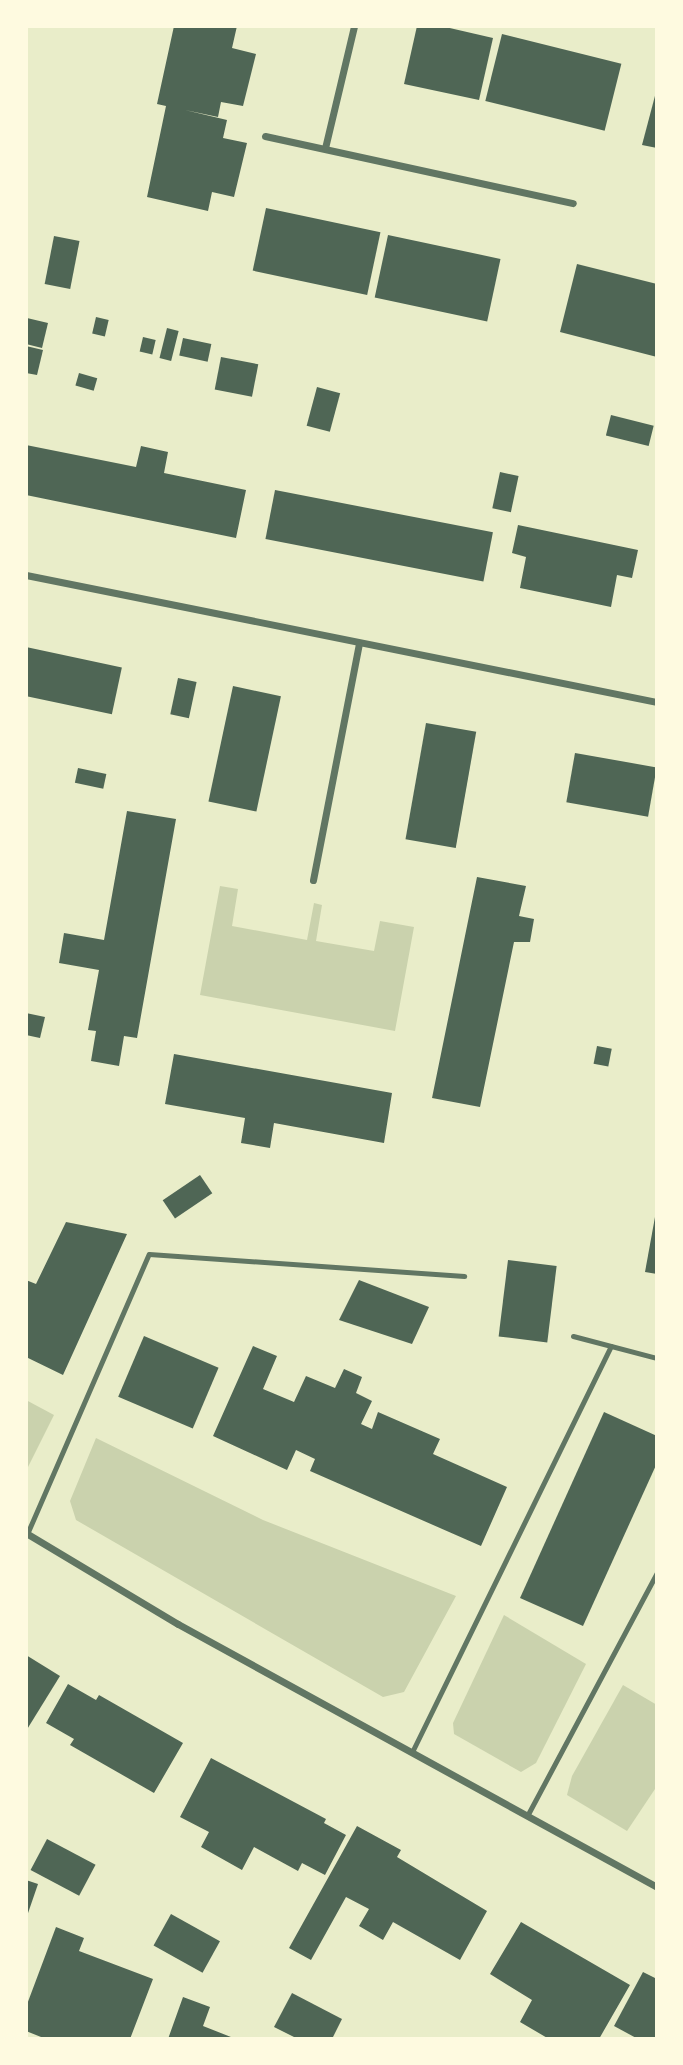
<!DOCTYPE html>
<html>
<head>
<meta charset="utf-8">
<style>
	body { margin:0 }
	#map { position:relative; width:683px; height:2065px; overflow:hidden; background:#e9edc9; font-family:"Fira Sans Condensed",sans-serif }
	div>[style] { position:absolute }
	.green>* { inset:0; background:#cad2ad }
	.building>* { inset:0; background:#4f6655; transform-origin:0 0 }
	.service>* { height:5px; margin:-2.5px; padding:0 2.5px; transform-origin:2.5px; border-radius:2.5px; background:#617663 }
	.minor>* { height:7px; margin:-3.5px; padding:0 3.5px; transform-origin:3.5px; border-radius:3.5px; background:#617663 }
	span { translate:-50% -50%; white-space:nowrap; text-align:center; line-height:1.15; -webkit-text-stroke:5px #fefae0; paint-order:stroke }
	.frame { position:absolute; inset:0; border:28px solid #fefae0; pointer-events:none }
</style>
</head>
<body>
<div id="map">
	<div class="green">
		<i style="clip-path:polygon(220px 886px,238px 889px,232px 926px,307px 940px,314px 903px,322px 905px,316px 941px,374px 951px,380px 921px,414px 927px,395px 1031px,200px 995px)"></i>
		<i style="clip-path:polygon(26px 1400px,54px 1415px,26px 1471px)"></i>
		<i style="clip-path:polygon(96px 1438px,263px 1520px,456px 1596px,404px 1692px,383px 1697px,76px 1520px,70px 1501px)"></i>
		<i style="clip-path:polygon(504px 1615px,586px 1664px,536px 1763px,521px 1772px,454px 1734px,453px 1723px)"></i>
		<i style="clip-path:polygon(623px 1685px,657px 1705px,657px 1786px,627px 1831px,567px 1795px,572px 1776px)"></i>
	</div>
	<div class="building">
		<i style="clip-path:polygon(174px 26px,237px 26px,232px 48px,256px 54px,243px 106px,221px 102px,218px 117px,185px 110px,227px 120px,223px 138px,247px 143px,234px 197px,212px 192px,208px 211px,147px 197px,166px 106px,157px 104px)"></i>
		<i style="clip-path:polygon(417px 26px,441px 26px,493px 38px,479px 100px,404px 84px)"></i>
		<i style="left:502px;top:34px;width:123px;height:69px;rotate:14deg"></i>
		<i style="clip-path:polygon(656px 92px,657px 92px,657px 148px,642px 145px)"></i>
		<i style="left:266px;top:208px;width:117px;height:64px;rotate:12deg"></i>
		<i style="left:388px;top:235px;width:115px;height:64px;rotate:12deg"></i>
		<i style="left:54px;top:236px;width:26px;height:49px;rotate:11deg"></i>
		<i style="clip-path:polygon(577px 264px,657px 284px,657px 357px,560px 332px)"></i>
		<i style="left:96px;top:317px;width:13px;height:17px;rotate:13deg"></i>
		<i style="clip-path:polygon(27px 318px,48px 323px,42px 348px,26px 344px)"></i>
		<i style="left:167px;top:328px;width:12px;height:31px;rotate:14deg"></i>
		<i style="left:143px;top:337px;width:13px;height:15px;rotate:13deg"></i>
		<i style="left:183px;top:338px;width:29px;height:18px;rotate:12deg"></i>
		<i style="clip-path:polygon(26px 346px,43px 350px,37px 375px,26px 373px)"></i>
		<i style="left:221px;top:357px;width:38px;height:33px;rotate:11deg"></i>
		<i style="left:79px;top:373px;width:19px;height:13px;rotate:16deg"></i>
		<i style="left:317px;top:387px;width:24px;height:40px;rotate:15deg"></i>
		<i style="left:611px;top:415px;width:44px;height:21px;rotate:14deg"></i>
		<i style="clip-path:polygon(26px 445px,136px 467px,141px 446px,168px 452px,164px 473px,246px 490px,236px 538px,26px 495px)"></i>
		<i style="left:500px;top:472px;width:19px;height:37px;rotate:12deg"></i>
		<i style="left:275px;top:490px;width:222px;height:50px;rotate:11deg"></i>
		<i style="clip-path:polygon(518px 525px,638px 550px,632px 578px,617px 575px,611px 607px,520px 588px,526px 557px,512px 553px)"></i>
		<i style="left:26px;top:647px;width:98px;height:48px;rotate:12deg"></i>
		<i style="left:178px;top:678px;width:19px;height:37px;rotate:12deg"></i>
		<i style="left:233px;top:686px;width:49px;height:118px;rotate:12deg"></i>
		<i style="left:426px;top:723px;width:51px;height:118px;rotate:10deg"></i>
		<i style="left:575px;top:753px;width:83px;height:50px;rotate:10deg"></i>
		<i style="left:78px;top:768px;width:29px;height:15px;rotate:12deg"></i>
		<i style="clip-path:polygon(127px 811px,176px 819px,137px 1038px,124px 1036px,119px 1066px,91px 1061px,96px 1031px,88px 1030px,99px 970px,59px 963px,64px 933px,104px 940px)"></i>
		<i style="clip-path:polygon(477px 877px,526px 886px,519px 916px,534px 919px,530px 942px,514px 942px,480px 1107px,432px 1098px)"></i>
		<i style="clip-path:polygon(26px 1013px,45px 1017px,40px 1038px,26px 1035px)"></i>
		<i style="left:597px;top:1046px;width:15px;height:18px;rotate:11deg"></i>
		<i style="clip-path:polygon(174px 1054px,392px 1093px,384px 1143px,274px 1123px,270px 1148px,241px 1143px,245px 1118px,165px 1104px)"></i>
		<i style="left:200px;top:1175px;width:22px;height:45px;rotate:56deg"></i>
		<i style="clip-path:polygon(655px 1217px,657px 1218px,657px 1274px,645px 1272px)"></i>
		<i style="clip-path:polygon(66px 1222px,127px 1234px,63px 1375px,26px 1357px,26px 1280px,36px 1284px)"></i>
		<i style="left:508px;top:1260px;width:49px;height:77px;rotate:7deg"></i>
		<i style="clip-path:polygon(359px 1280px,429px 1307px,412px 1344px,339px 1320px)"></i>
		<i style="left:144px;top:1336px;width:81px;height:66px;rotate:23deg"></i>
		<i style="clip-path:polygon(253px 1346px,277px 1356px,263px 1389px,294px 1402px,306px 1376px,335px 1388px,344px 1369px,362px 1377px,356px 1393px,372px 1401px,361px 1424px,372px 1429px,378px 1412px,440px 1439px,433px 1454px,507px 1487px,481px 1546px,310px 1471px,315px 1459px,296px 1450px,287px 1470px,213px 1436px)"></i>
		<i style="clip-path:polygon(604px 1412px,657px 1436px,657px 1463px,583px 1626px,520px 1598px)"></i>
		<i style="clip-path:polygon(26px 1655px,60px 1676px,26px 1731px)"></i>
		<i style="clip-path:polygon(68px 1684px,96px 1700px,99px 1695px,183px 1743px,154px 1793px,70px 1745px,74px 1739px,46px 1723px)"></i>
		<i style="clip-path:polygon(211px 1758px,326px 1819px,324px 1823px,346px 1835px,325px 1875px,302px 1863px,298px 1871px,254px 1847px,242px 1870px,201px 1847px,209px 1832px,180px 1817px)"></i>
		<i style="clip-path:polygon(357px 1826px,401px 1850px,397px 1857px,487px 1911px,460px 1960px,393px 1922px,383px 1940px,359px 1926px,369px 1909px,346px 1897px,311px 1960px,289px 1948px)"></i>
		<i style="left:47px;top:1839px;width:55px;height:35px;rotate:28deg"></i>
		<i style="clip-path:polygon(26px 1880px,38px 1884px,27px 1916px,26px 1916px)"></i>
		<i style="left:171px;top:1914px;width:56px;height:36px;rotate:29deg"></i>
		<i style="clip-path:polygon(521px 1922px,630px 1985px,599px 2039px,549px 2039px,520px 2022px,532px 2000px,490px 1974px)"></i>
		<i style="clip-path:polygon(56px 1927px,84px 1938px,79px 1951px,153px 1979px,130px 2039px,46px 2039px,26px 2031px,26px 2007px)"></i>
		<i style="clip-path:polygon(643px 1972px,657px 1979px,657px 2039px,638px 2039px,614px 2026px)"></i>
		<i style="clip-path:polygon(292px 1993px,342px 2019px,332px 2039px,298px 2039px,274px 2027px)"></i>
		<i style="clip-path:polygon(183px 1997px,210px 2007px,203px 2026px,236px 2039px,168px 2039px)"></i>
	</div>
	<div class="service">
		<i style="left:573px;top:1336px;width:87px;rotate:14.7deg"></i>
		<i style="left:27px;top:1534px;width:305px;rotate:-66.5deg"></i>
		<i style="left:149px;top:1254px;width:316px;rotate:4deg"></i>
		<i style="left:412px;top:1752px;width:452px;rotate:-63.9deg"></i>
		<i style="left:527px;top:1816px;width:276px;rotate:-61.9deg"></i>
	</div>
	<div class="minor">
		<i style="left:265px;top:136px;width:315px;rotate:12.3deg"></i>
		<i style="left:325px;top:148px;width:125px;rotate:-76.6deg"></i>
		<i style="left:26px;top:575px;width:644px;rotate:11.38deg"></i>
		<i style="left:313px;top:880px;width:240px;rotate:-79deg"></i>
		<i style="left:26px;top:1533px;width:177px;rotate:30.9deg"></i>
		<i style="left:178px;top:1624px;width:546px;rotate:28.77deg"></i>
	</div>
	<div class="frame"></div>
</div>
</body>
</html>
